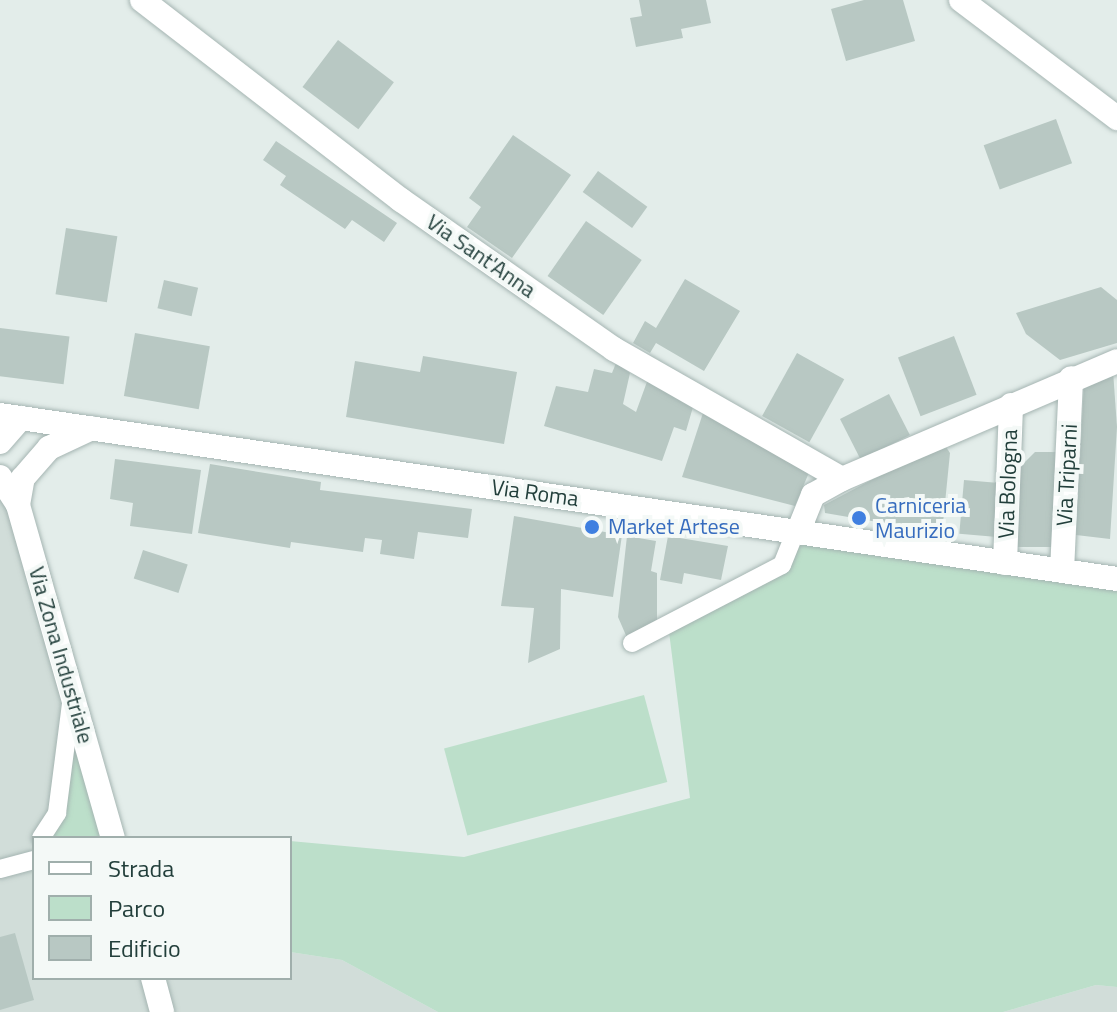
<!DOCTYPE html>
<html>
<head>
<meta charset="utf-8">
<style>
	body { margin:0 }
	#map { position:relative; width:1117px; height:1012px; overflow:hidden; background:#e3edea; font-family:"Titillium Web",sans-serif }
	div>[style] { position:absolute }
	.built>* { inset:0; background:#d1ddd9 }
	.green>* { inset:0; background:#bcdfca; transform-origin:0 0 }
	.building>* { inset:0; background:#b8c8c3; transform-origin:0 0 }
	.roads { filter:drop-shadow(0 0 2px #a5b5b2) drop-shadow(0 0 2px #a5b5b2) }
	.service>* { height:18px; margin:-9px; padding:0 9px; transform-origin:9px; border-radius:9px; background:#fff }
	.minor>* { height:24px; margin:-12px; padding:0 12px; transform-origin:12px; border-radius:12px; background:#fff }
	.tertiary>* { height:24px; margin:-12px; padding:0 12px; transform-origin:12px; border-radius:12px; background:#fff }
	.dots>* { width:22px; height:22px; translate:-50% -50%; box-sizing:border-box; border:4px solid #f4f9f7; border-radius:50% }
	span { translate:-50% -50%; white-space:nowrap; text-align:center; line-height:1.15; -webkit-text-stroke:8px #f4f9f7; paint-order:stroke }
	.street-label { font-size:22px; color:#223f3b }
	.shop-label { font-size:22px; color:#366cbe }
	.left { translate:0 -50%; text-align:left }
	.legend { position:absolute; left:32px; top:836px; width:260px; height:144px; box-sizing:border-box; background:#f4f9f7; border:2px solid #a0afac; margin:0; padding:10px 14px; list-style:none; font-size:24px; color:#223f3b }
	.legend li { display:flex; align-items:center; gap:16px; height:40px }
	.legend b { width:40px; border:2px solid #a0afac }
</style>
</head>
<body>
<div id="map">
	<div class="built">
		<i style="clip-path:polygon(0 477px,113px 838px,34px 838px,34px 978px,290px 978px,290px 952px,342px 960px,438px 1012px,0 1012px)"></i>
		<i style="clip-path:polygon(1096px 985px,1117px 987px,1117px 1012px,1003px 1012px)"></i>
	</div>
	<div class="green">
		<i style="clip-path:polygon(798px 532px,1117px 579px,1117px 987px,1096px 985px,1003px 1012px,438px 1012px,342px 960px,290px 952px,290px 841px,464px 857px,690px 798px,668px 624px,782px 565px)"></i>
		<i style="clip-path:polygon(72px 693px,113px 837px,262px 838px,41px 838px,57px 813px)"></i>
		<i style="left:644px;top:695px;width:90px;height:207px;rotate:75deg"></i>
	</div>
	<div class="building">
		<i style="clip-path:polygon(639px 0,706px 0,711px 23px,681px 29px,683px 38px,636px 47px,630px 18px,642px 16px)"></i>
		<i style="clip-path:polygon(864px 0,903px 0,915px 41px,846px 61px,831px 9px)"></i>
		<i style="left:338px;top:40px;width:70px;height:59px;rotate:37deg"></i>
		<i style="left:1056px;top:119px;width:47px;height:77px;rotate:70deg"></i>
		<i style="clip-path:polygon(513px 135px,571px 175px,512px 258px,467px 227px,481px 207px,469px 198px)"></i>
		<i style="clip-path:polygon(276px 141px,397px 223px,384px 242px,352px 220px,345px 229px,280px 185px,286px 176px,263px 160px)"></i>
		<i style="left:598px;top:171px;width:61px;height:26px;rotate:36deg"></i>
		<i style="left:586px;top:221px;width:68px;height:67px;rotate:35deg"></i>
		<i style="left:66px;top:228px;width:52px;height:67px;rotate:9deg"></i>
		<i style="clip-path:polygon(685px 279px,740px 311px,704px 371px,656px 343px,650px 353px,633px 343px,645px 321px,656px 328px)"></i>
		<i style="left:164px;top:280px;width:35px;height:29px;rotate:13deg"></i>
		<i style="clip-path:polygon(1101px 287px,1117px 300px,1117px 343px,1060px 360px,1026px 334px,1016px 313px)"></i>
		<i style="left:0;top:328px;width:70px;height:48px;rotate:7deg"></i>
		<i style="left:135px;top:333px;width:76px;height:64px;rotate:10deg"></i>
		<i style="left:954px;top:336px;width:63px;height:60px;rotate:69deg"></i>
		<i style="left:797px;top:353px;width:54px;height:72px;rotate:29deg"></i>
		<i style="clip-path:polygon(423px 356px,517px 372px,504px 444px,346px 417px,355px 361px,420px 372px)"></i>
		<i style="clip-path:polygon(616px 363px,630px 373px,623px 404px,636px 412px,648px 379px,693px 407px,686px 431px,674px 427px,662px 461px,544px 426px,556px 386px,588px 392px,594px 369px,612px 373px)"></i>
		<i style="clip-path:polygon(1113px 371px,1117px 427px,1110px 539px,1076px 535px,1084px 383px)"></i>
		<i style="left:889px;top:394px;width:46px;height:55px;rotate:63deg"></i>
		<i style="clip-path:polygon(704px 410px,810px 470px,795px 506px,682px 477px)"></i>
		<i style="clip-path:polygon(946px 447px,950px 453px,942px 533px,825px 513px,824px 505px,913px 458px)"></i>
		<i style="clip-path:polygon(1035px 452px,1057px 452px,1056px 547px,1015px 547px,1015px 472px)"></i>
		<i style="clip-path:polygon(115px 459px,201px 470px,192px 534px,130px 526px,133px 503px,110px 499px)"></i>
		<i style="clip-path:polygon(210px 464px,321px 482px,320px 490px,472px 509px,468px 538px,418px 532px,414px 559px,380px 554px,382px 540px,365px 538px,363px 552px,291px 542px,290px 548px,198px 533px)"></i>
		<i style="left:964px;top:480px;width:35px;height:54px;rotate:5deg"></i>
		<i style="clip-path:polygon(514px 516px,622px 535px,613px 597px,561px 589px,560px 649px,528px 663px,534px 608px,501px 606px)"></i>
		<i style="clip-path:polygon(627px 536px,656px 541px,651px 571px,657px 573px,657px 624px,628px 640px,618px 617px)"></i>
		<i style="clip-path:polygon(668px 536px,728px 546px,721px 580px,684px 573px,682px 584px,660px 580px)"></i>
		<i style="left:143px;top:550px;width:47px;height:30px;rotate:18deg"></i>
		<i style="clip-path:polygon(15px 933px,34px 1000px,0 1010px,0 937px)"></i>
	</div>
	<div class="roads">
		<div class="service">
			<i style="left:632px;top:643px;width:169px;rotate:-27.5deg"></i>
			<i style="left:782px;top:565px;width:37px;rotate:-68deg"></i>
			<i style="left:41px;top:838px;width:30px;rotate:-57deg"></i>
			<i style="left:57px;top:813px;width:110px;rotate:-82.7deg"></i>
			<i style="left:0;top:869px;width:35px;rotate:-15deg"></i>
		</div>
		<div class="minor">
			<i style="left:142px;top:0;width:327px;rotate:37.7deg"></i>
			<i style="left:401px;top:200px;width:260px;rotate:35deg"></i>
			<i style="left:614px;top:349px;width:262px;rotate:29.7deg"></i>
			<i style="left:961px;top:0;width:196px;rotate:37.1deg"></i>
			<i style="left:0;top:442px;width:32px;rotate:-49deg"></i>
			<i style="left:0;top:477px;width:33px;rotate:57deg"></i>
			<i style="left:18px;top:505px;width:346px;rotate:74.1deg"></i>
			<i style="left:18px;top:505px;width:27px;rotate:-80deg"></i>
			<i style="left:23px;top:478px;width:40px;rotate:-49deg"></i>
			<i style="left:49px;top:448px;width:47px;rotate:-24.9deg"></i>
			<i style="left:798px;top:532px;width:40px;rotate:-68deg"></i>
			<i style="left:813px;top:495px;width:33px;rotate:-29deg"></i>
			<i style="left:842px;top:479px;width:299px;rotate:-23.2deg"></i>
			<i style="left:1005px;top:563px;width:158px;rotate:-87.8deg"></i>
			<i style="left:1062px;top:571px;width:193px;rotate:-87.3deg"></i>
			<i style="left:153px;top:978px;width:35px;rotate:75deg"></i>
		</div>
		<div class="tertiary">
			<i style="left:0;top:415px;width:1129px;rotate:8.35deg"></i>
		</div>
	</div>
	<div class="dots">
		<i style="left:859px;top:518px;background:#3f7fe0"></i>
		<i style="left:592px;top:527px;background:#3f7fe0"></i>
	</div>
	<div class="street-label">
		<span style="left:481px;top:256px;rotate:35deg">Via Sant'Anna</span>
		<span style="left:1067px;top:475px;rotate:-87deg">Via Triparni</span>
		<span style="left:1008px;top:484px;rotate:-88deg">Via Bologna</span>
		<span style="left:535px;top:493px;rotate:8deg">Via Roma</span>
		<span style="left:61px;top:655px;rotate:74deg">Via Zona Industriale</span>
	</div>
	<div class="shop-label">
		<span class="left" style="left:875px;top:518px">Carniceria<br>Maurizio</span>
		<span class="left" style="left:608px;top:527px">Market Artese</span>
	</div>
	<ul class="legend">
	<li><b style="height:10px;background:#fff"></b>Strada</li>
	<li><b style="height:22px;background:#bcdfca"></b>Parco</li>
	<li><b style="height:22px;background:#b8c8c3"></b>Edificio</li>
	</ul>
</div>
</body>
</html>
